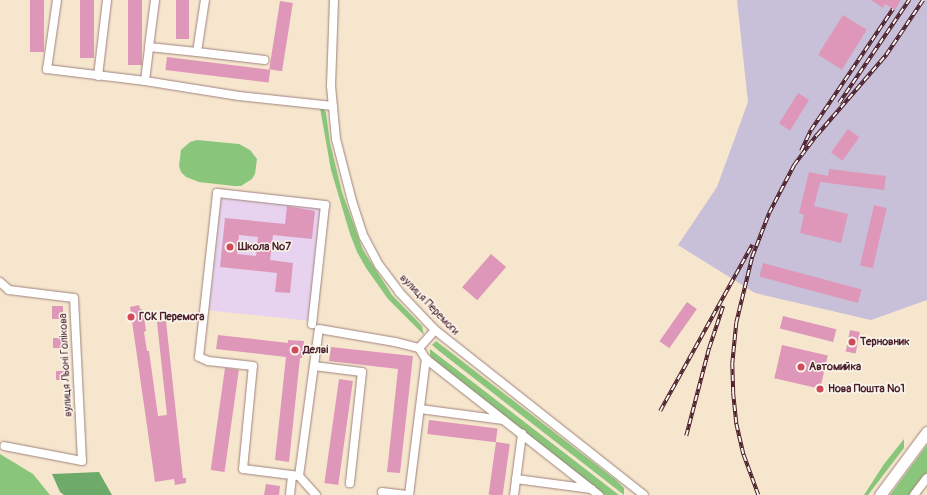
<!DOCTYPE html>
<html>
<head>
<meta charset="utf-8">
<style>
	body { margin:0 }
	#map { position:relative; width:927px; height:495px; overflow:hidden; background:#f6e6ce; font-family:Pangolin,sans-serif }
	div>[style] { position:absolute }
	.built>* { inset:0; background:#e7d2ef; transform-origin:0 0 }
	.industrial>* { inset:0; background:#c8bfd8 }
	.green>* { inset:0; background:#89c67b }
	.forest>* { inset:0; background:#6eab6b }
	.building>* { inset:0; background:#df97b9; transform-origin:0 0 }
	.roads { filter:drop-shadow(0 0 1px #a0827c) drop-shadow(0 0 1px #a0827c) }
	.minor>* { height:8px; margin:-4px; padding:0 4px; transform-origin:4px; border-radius:4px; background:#fff }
	.tertiary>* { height:11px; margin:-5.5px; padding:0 5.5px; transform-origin:5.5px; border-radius:5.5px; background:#fff }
	.rail>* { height:3.5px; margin-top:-1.75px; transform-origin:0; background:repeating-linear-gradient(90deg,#fbf7ec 0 6px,#4a1f2b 0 12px); box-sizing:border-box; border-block:1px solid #4a1f2b }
	.dots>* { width:11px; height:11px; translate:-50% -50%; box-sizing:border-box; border:2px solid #fbf7ec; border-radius:50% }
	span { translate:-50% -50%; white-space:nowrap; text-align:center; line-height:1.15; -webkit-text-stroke:3px #fbf7ec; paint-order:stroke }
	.poi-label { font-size:11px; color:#4a1f2b; font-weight:700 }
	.left { translate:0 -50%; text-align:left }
	.street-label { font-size:11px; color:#4a1f2b }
</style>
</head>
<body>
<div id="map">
	<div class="built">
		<i style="left:221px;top:198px;width:100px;height:113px;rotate:6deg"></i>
	</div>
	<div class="industrial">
		<i style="clip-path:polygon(737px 0,927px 0,927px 300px,871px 320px,755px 293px,678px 245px,717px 187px,748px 102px)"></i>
	</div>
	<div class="green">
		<i style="clip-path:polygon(320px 108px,324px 109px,326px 113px,330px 143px,342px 192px,363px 250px,392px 295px,422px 326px,424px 335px,388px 299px,366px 268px,357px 252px,350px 234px,331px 170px)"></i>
		<i style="clip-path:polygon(197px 140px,239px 144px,250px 150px,257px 159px,255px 174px,252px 179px,241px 186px,234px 186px,199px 182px,186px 177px,181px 172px,179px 166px,181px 150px,190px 142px)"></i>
		<i style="clip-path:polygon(436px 341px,616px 480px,624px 488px,624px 495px,439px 351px,432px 345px)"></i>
		<i style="clip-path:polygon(430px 350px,430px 349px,619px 495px,605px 495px,433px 361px,430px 355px)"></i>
		<i style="clip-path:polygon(904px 439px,904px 448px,868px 495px,864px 495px,884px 464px)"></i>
		<i style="clip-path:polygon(927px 445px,927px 473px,911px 495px,890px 495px)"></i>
		<i style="clip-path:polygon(0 454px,33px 474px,50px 495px,0 495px)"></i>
	</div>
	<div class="forest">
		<i style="clip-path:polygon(99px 472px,112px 495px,64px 495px,60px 492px,52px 474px)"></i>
	</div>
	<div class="building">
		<i style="left:30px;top:0;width:14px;height:52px"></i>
		<i style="left:80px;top:0;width:14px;height:58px"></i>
		<i style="left:128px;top:0;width:14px;height:65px"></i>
		<i style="left:176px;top:0;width:13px;height:39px"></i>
		<i style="clip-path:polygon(871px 0,901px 0,895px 10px,885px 4px,883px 8px)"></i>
		<i style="left:280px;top:1px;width:13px;height:69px;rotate:9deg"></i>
		<i style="left:843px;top:15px;width:28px;height:47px;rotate:32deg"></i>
		<i style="left:167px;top:57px;width:104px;height:13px;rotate:7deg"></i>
		<i style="left:798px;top:93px;width:13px;height:36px;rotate:32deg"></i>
		<i style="left:848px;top:129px;width:14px;height:29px;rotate:36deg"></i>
		<i style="clip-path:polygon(829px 169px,886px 176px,884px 190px,820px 182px,814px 206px,848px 214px,841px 243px,800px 233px,804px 215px,799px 213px,809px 172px,828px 176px)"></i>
		<i style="left:874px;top:205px;width:13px;height:62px;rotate:13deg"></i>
		<i style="clip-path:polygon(evenodd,287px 206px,315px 211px,312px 239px,273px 235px,270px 260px,293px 263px,290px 293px,275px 292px,277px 273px,220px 267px,225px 218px,285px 224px,287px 206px,239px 235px,258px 237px,256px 256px,237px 254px,239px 235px)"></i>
		<i style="left:491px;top:254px;width:20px;height:44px;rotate:41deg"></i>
		<i style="left:763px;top:263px;width:102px;height:14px;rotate:15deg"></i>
		<i style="left:687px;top:302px;width:12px;height:48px;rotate:35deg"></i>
		<i style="clip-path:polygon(139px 305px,140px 309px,142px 309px,144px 317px,146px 331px,144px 332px,147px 351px,149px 351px,158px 416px,167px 415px,157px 322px,166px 321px,183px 478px,186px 478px,186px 483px,175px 485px,174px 479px,155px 482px,130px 307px)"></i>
		<i style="left:52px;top:306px;width:11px;height:13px"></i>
		<i style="left:783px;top:316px;width:55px;height:13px;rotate:14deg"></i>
		<i style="left:850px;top:330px;width:10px;height:22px;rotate:11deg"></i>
		<i style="clip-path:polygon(218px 335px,288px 343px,288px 340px,304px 341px,302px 358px,300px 358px,289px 462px,275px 460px,286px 357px,216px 349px)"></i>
		<i style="left:53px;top:338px;width:10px;height:10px"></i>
		<i style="left:782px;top:345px;width:47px;height:34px;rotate:13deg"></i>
		<i style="clip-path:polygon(331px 347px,413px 356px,400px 473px,387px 472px,398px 369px,329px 361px)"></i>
		<i style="left:225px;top:368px;width:14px;height:103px;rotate:8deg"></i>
		<i style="left:56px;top:371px;width:10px;height:9px"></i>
		<i style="left:339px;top:379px;width:14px;height:105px;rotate:8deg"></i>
		<i style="left:429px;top:420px;width:69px;height:14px;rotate:7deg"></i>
		<i style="left:496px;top:442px;width:14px;height:53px;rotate:8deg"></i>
		<i style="clip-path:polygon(266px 484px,280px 486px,279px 495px,264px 495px)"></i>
	</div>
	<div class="roads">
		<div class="minor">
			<i style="left:57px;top:0;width:70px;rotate:98.2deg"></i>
			<i style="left:47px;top:69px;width:99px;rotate:7deg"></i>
			<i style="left:145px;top:81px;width:95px;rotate:9.1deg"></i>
			<i style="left:239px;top:96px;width:94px;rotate:6.1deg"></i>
			<i style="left:334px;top:0;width:86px;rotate:92deg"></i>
			<i style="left:331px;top:86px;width:53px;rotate:84.6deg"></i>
			<i style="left:336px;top:139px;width:64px;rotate:75.5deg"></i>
			<i style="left:352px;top:201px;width:38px;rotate:72deg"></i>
			<i style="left:364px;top:237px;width:32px;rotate:62deg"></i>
			<i style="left:379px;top:265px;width:34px;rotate:53deg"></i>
			<i style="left:399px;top:292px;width:52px;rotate:46.5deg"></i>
			<i style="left:435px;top:330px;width:266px;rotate:38.3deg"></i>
			<i style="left:149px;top:47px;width:47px;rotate:-82.7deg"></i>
			<i style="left:197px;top:52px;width:68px;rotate:6.7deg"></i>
			<i style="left:98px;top:76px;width:77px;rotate:-83.2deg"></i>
			<i style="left:145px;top:81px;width:34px;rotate:-83deg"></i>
			<i style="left:149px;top:47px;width:48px;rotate:5.9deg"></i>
			<i style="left:197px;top:52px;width:53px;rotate:-81.3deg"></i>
			<i style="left:0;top:282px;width:12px;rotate:42deg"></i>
			<i style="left:9px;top:290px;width:65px;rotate:7deg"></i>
			<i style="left:74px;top:298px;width:163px;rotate:87.2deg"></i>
			<i style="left:82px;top:461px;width:79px;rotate:-169.1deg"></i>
			<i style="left:419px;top:348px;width:24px;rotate:-48deg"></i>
			<i style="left:314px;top:366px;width:48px;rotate:7.1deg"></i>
			<i style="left:362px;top:372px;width:112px;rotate:96.2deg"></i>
			<i style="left:420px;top:409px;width:84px;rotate:7.5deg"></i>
			<i style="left:299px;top:476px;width:56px;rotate:-172.9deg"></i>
			<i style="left:243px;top:469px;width:103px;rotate:-84.5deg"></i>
			<i style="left:253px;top:366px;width:45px;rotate:-173.7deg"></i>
			<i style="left:208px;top:361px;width:10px;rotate:-156deg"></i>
			<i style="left:199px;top:357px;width:165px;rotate:-83.7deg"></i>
			<i style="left:217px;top:193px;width:109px;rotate:6.3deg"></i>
			<i style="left:325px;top:205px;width:120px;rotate:96.2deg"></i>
			<i style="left:516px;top:479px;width:76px;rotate:7.6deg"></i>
			<i style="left:382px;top:492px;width:25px;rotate:7deg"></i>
			<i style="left:290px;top:495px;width:20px;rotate:-84deg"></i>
			<i style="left:316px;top:495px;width:25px;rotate:-132deg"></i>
			<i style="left:299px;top:476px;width:148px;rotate:-82.3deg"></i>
			<i style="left:319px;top:329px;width:77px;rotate:9.7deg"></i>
			<i style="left:395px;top:342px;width:25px;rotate:14deg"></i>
			<i style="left:419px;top:348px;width:13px;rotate:58deg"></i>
			<i style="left:426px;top:359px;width:220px;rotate:38.2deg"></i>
			<i style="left:409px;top:495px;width:137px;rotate:-82.9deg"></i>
			<i style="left:514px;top:495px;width:62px;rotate:-82.5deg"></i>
			<i style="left:914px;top:495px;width:21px;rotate:-53deg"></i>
		</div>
		<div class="tertiary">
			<i style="left:880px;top:495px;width:79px;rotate:-53.3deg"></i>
		</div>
	</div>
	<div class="rail">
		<i style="left:839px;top:103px;width:125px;rotate:-55.8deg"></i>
		<i style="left:801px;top:151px;width:23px;rotate:-65deg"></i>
		<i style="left:811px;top:130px;width:146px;rotate:-55.9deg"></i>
		<i style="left:660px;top:411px;width:190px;rotate:-61deg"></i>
		<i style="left:686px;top:436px;width:91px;rotate:-75.4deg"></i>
		<i style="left:709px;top:348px;width:44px;rotate:-71.6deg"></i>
		<i style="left:758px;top:495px;width:44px;rotate:-110.1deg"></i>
		<i style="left:743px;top:454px;width:32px;rotate:-103deg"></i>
		<i style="left:736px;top:423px;width:30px;rotate:-96deg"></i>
		<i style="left:733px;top:393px;width:29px;rotate:-92deg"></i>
		<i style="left:732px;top:364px;width:41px;rotate:-84.4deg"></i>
		<i style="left:736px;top:323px;width:68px;rotate:-76.4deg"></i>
		<i style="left:752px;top:257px;width:47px;rotate:-68.9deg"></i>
		<i style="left:769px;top:213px;width:54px;rotate:-62.5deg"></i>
		<i style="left:794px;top:165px;width:38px;rotate:-53deg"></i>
		<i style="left:817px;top:135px;width:106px;rotate:-49.2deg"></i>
		<i style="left:886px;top:55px;width:66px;rotate:-56.1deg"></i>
	</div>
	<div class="dots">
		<i style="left:230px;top:247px;background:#d1495b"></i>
		<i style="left:131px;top:317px;background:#d1495b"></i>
		<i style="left:852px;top:342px;background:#d1495b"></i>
		<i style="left:295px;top:350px;background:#d1495b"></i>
		<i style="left:801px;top:367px;background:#d1495b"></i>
		<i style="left:820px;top:389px;background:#d1495b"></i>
	</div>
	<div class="poi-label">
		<span class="left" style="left:238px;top:247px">Школа №7</span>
		<span class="left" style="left:139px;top:317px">ГСК Перемога</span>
		<span class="left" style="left:860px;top:342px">Терновник</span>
		<span class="left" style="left:303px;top:350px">Делві</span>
		<span class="left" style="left:809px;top:367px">Автомийка</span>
		<span class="left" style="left:828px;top:389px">Нова Пошта №1</span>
	</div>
	<div class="street-label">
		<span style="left:429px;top:305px;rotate:46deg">вулиця Перемоги</span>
		<span style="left:66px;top:365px;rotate:-93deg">вулиця Льоні Голікова</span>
	</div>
</div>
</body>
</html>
